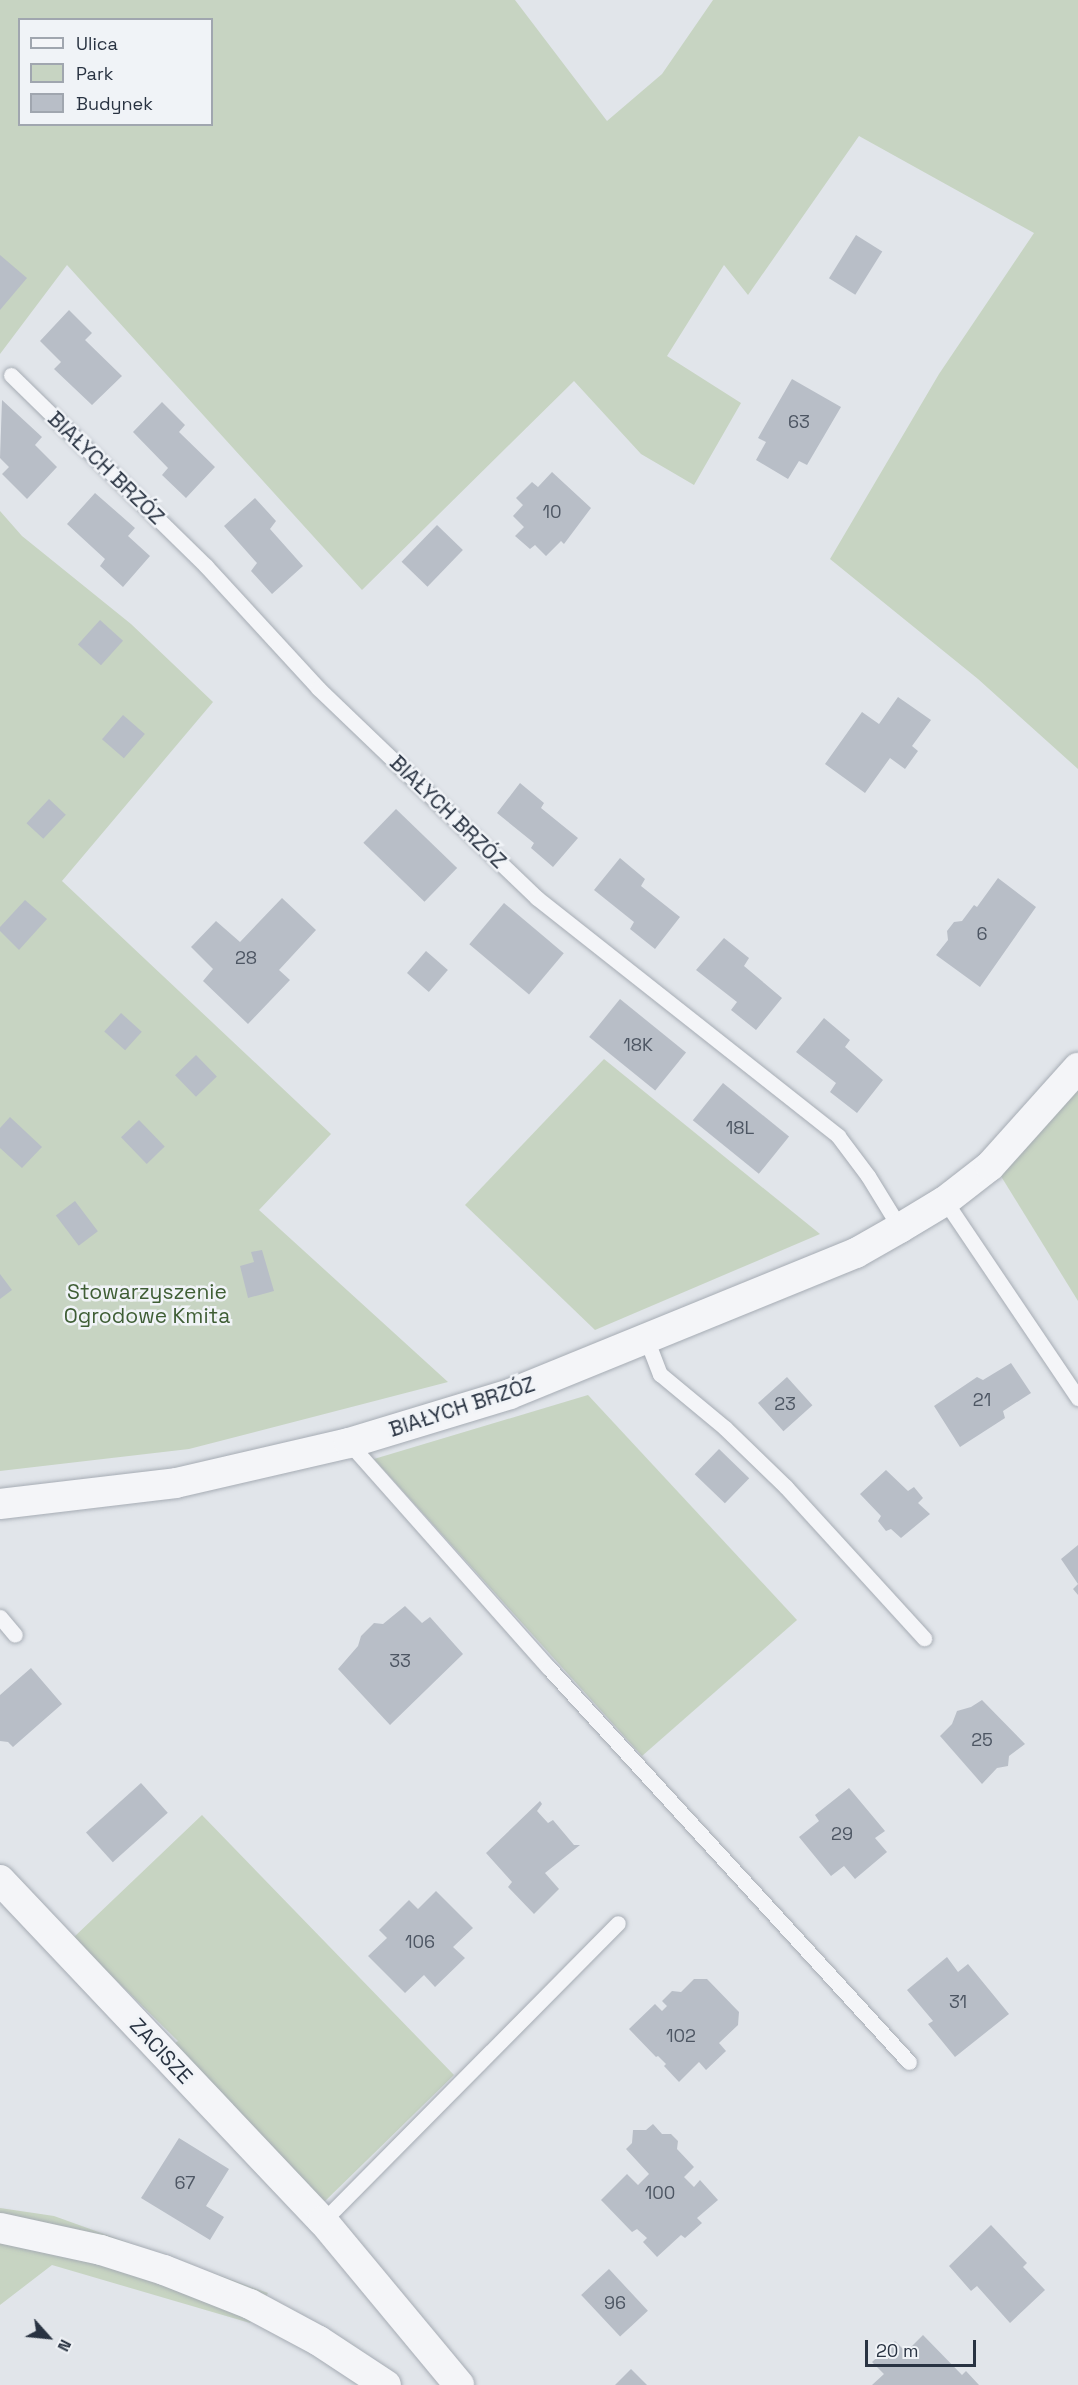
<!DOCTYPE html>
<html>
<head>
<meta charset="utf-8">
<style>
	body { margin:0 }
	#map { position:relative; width:1078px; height:2385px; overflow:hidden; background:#e1e5ea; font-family:"Space Grotesk",sans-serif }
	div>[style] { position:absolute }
	.green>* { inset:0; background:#c7d4c2 }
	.building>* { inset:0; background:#b8bec7; transform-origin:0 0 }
	.roads { filter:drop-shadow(0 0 2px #a6acb4) drop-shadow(0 0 2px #a6acb4) }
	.lane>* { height:15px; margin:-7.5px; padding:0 7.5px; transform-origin:7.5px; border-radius:7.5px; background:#f4f5f8 }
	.street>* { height:30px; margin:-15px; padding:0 15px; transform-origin:15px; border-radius:15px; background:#f4f5f8 }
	span { translate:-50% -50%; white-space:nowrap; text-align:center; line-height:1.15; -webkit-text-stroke:5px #f0f3f7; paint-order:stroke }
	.number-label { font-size:18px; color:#4d5663 }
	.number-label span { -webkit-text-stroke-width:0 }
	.street-label { font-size:21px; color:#293342 }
	.park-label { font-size:21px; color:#3f5e35 }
	.legend { position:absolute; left:18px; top:18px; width:195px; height:108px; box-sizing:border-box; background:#f0f3f7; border:2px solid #a0a6af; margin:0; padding:8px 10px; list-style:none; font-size:18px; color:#293342 }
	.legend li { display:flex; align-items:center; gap:12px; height:30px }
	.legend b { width:30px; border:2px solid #a0a6af }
	.north { position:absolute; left:18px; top:2307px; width:60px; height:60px; -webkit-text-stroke:4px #f0f3f7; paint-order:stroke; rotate:117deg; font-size:16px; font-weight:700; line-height:24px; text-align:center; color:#293342 }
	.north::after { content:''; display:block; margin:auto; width:21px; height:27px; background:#293342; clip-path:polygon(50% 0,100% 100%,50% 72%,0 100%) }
	.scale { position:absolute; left:865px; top:2340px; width:111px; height:27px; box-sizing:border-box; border:3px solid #293342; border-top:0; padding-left:8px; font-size:18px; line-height:21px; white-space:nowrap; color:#293342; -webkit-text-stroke:4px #f0f3f7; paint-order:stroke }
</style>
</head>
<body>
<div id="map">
	<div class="green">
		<i style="clip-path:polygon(evenodd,0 0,515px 0,607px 121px,662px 74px,713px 0,1078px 0,1078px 769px,978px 679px,830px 559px,939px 374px,1034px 233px,859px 136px,748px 295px,724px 265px,667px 356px,741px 403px,694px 485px,641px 454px,574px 381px,362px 590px,67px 265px,0 354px,0 0,20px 20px,212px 20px,212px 124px,20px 124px,20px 20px)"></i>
		<i style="clip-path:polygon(0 511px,22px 536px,131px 624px,213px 702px,62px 881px,331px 1134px,259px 1210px,448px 1382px,189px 1449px,0 1471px)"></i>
		<i style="clip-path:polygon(604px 1059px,820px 1234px,595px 1330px,465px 1205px)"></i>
		<i style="clip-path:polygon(1078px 1089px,1078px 1301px,999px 1173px)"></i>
		<i style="clip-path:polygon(588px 1395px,797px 1620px,642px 1756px,374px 1459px)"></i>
		<i style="clip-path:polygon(202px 1815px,454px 2075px,321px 2205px,166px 2050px,178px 2041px,73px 1938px)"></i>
		<i style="clip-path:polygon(0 2208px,54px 2216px,268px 2293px,250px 2323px,52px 2265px,0 2305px)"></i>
	</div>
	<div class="building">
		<i style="left:856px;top:235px;width:31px;height:51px;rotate:32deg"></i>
		<i style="clip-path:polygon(0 255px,27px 278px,0 310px)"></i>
		<i style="clip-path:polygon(69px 310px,92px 333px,85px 340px,122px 376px,92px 405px,54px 369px,61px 362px,40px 341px)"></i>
		<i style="clip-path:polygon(792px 379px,841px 407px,807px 465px,799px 461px,788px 479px,756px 460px,766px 442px,758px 438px)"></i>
		<i style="clip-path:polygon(2px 400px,42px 437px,35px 445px,57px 467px,27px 499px,2px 474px,9px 467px,0 458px)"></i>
		<i style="clip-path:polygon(162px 402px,185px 425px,179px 432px,215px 467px,186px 498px,162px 475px,168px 468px,133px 432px)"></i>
		<i style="clip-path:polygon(552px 472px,591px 508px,564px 544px,561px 541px,546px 556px,535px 545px,530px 549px,515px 536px,524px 527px,513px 516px,523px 505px,516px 498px,532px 482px,538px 487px)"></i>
		<i style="clip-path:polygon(95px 493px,135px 528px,128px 536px,150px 556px,123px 587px,100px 566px,105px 559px,67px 524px)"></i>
		<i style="clip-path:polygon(255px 498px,276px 521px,270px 529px,303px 566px,272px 594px,251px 571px,257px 563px,224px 526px)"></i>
		<i style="left:437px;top:525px;width:36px;height:51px;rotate:44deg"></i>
		<i style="left:100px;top:620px;width:31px;height:33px;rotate:42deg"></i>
		<i style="clip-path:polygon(898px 697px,931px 720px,912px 746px,918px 751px,905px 769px,890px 758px,865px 793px,825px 764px,862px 712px,879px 724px)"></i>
		<i style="left:123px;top:715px;width:29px;height:32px;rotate:41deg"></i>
		<i style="clip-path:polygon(520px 783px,544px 803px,541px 808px,578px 838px,553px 867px,531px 848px,534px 843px,497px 813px)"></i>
		<i style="left:49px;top:799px;width:23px;height:33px;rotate:43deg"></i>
		<i style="left:396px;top:809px;width:85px;height:47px;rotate:44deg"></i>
		<i style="clip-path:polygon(620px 858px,645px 879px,641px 886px,680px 917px,655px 949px,630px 929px,634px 922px,594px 890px)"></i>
		<i style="clip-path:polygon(998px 878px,1036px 907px,980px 987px,936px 955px,948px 940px,947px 931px,954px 922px,962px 921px,974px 905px,977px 907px)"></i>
		<i style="clip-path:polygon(282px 898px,316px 930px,279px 970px,290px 980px,248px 1024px,203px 981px,213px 969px,191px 947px,216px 921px,240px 942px)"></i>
		<i style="clip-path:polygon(25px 900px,47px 919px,19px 950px,0 931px,0 927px)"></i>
		<i style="left:504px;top:903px;width:78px;height:54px;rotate:40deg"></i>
		<i style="clip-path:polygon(724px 938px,749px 958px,744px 966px,782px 998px,756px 1030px,731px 1010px,737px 1002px,696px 970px)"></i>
		<i style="left:426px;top:951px;width:29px;height:29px;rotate:41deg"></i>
		<i style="left:620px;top:999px;width:85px;height:49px;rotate:39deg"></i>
		<i style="left:121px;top:1013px;width:28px;height:25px;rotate:42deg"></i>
		<i style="clip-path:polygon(824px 1018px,850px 1040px,845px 1047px,883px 1080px,857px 1113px,830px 1092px,836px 1083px,796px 1052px)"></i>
		<i style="left:196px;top:1055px;width:30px;height:29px;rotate:46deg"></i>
		<i style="left:723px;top:1083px;width:85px;height:48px;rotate:39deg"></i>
		<i style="clip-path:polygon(10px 1117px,42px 1147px,22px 1168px,0 1148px,0 1128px)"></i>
		<i style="left:139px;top:1120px;width:37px;height:25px;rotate:46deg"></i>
		<i style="left:75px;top:1201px;width:38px;height:24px;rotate:53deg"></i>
		<i style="clip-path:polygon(262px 1250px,274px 1291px,248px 1298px,240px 1266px,254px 1262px,251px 1252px)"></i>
		<i style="clip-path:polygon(0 1274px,12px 1290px,0 1299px)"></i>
		<i style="clip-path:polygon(1011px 1363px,1031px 1393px,1003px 1411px,1005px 1418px,960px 1447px,934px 1406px,977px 1377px,983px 1380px)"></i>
		<i style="left:787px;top:1377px;width:38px;height:39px;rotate:48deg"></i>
		<i style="left:719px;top:1449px;width:42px;height:35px;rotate:44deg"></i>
		<i style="clip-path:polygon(886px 1470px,908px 1491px,914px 1487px,923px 1498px,918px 1503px,930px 1514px,901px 1538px,891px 1529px,886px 1531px,878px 1521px,881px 1516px,860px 1494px)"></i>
		<i style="clip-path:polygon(1078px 1545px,1078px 1595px,1073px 1589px,1078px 1584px,1061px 1559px)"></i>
		<i style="clip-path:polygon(405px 1606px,422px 1623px,430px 1617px,463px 1654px,390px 1725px,338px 1669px,358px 1646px,361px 1636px,374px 1623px,383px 1624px)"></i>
		<i style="clip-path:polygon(31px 1668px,62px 1704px,13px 1747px,8px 1742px,0 1741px,0 1695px)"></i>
		<i style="clip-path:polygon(982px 1700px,1025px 1744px,1009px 1756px,1008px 1766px,997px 1768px,982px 1784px,940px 1736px,952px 1724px,957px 1711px,971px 1707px)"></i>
		<i style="left:141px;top:1783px;width:40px;height:74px;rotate:48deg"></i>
		<i style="clip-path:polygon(849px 1788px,885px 1831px,875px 1838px,887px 1852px,855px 1879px,844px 1866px,831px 1876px,799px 1837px,819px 1821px,815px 1815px)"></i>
		<i style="clip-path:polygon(540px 1801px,542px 1804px,537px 1811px,548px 1823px,553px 1820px,574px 1845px,580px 1845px,545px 1873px,559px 1889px,534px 1914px,508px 1887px,512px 1882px,486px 1853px)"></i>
		<i style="clip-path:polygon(436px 1891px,473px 1928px,453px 1947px,465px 1958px,435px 1987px,424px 1975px,405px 1993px,368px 1956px,387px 1938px,379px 1930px,409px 1900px,418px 1909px)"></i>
		<i style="clip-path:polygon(947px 1957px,958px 1972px,968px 1964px,1009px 2014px,955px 2057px,928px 2024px,933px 2021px,907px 1990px)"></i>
		<i style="clip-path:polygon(694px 1979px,707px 1979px,739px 2012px,738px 2025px,719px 2043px,726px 2051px,706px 2070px,699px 2062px,679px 2082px,664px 2066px,666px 2064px,658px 2056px,656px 2057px,629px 2029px,655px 2004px,662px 2011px,667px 2006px,662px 2001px,672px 1991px,681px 1992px)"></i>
		<i style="clip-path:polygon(653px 2124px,662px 2134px,671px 2134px,678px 2141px,677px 2149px,694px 2167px,684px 2177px,694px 2187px,700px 2180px,718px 2200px,697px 2218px,702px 2223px,685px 2238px,681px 2235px,657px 2257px,643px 2242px,647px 2238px,637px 2229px,632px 2232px,601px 2200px,627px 2174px,638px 2185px,649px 2174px,626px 2149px,632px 2143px,633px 2130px,646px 2130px)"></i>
		<i style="clip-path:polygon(179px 2138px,229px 2169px,206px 2206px,224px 2217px,210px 2240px,141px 2198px)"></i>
		<i style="clip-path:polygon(991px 2225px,1027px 2263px,1023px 2267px,1045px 2290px,1010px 2323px,977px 2286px,971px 2291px,949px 2266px)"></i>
		<i style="left:609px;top:2269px;width:57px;height:38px;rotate:47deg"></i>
		<i style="clip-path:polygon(923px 2335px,962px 2375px,966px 2371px,979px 2385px,872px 2385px,884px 2374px,872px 2362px,895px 2341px,906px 2352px)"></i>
		<i style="clip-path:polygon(631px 2369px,647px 2385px,615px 2385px)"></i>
	</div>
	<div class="roads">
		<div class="lane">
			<i style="left:11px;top:375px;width:273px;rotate:44.4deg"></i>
			<i style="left:206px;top:566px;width:166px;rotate:47.4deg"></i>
			<i style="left:318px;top:688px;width:303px;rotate:43.8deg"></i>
			<i style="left:537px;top:898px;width:384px;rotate:38.3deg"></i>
			<i style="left:838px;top:1136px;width:50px;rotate:53.1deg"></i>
			<i style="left:868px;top:1176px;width:61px;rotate:58.4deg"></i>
			<i style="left:945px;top:1201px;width:238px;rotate:56deg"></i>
			<i style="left:646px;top:1338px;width:39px;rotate:69deg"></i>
			<i style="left:660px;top:1374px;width:85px;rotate:39.7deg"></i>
			<i style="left:725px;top:1428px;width:85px;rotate:44deg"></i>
			<i style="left:786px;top:1487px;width:205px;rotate:47.6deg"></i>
			<i style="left:349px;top:1443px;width:300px;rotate:48.4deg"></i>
			<i style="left:548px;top:1667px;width:535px;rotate:47.58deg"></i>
			<i style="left:0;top:1617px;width:23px;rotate:50deg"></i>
			<i style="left:323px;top:2221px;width:419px;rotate:-45.3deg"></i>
		</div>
		<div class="street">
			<i style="left:0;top:1504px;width:177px;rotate:-6.8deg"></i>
			<i style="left:176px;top:1483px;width:178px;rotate:-13deg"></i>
			<i style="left:349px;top:1443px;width:168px;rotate:-16.9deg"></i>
			<i style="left:510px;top:1394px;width:374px;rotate:-22.2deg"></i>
			<i style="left:856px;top:1253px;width:51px;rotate:-29.6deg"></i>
			<i style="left:900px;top:1228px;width:52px;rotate:-31deg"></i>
			<i style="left:945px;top:1201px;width:57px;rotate:-37.9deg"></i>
			<i style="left:990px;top:1166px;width:132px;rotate:-48.1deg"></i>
			<i style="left:0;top:1880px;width:470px;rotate:46.6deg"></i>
			<i style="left:323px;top:2221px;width:213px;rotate:50.3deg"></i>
			<i style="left:0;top:2228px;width:103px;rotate:12.3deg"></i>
			<i style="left:101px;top:2250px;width:66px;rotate:17.6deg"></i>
			<i style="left:164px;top:2270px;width:92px;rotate:21.6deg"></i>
			<i style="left:250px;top:2304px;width:78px;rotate:28.2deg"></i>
			<i style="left:319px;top:2341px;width:80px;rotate:33.3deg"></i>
		</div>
	</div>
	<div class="number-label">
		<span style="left:799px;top:422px">63</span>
		<span style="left:552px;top:512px">10</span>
		<span style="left:982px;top:934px">6</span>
		<span style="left:246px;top:958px">28</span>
		<span style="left:638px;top:1045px">18K</span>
		<span style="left:740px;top:1128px">18L</span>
		<span style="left:982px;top:1400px">21</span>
		<span style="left:785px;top:1404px">23</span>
		<span style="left:400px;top:1661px">33</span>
		<span style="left:982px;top:1740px">25</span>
		<span style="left:842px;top:1834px">29</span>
		<span style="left:420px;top:1942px">106</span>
		<span style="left:958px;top:2002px">31</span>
		<span style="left:681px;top:2036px">102</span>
		<span style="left:185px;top:2183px">67</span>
		<span style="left:660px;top:2193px">100</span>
		<span style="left:615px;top:2303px">96</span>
	</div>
	<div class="street-label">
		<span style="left:106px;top:468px;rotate:44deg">BIAŁYCH BRZÓZ</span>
		<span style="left:448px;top:812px;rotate:44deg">BIAŁYCH BRZÓZ</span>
		<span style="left:462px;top:1407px;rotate:-18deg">BIAŁYCH BRZÓZ</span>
		<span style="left:161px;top:2051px;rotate:47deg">ZACISZE</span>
	</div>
	<div class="park-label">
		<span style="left:147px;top:1304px">Stowarzyszenie<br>Ogrodowe Kmita</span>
	</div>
	<ul class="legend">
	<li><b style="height:8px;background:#f4f5f8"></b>Ulica</li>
	<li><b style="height:16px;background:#c7d4c2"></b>Park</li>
	<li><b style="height:16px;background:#b8bec7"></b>Budynek</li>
	</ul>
	<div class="north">N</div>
	<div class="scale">20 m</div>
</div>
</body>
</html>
